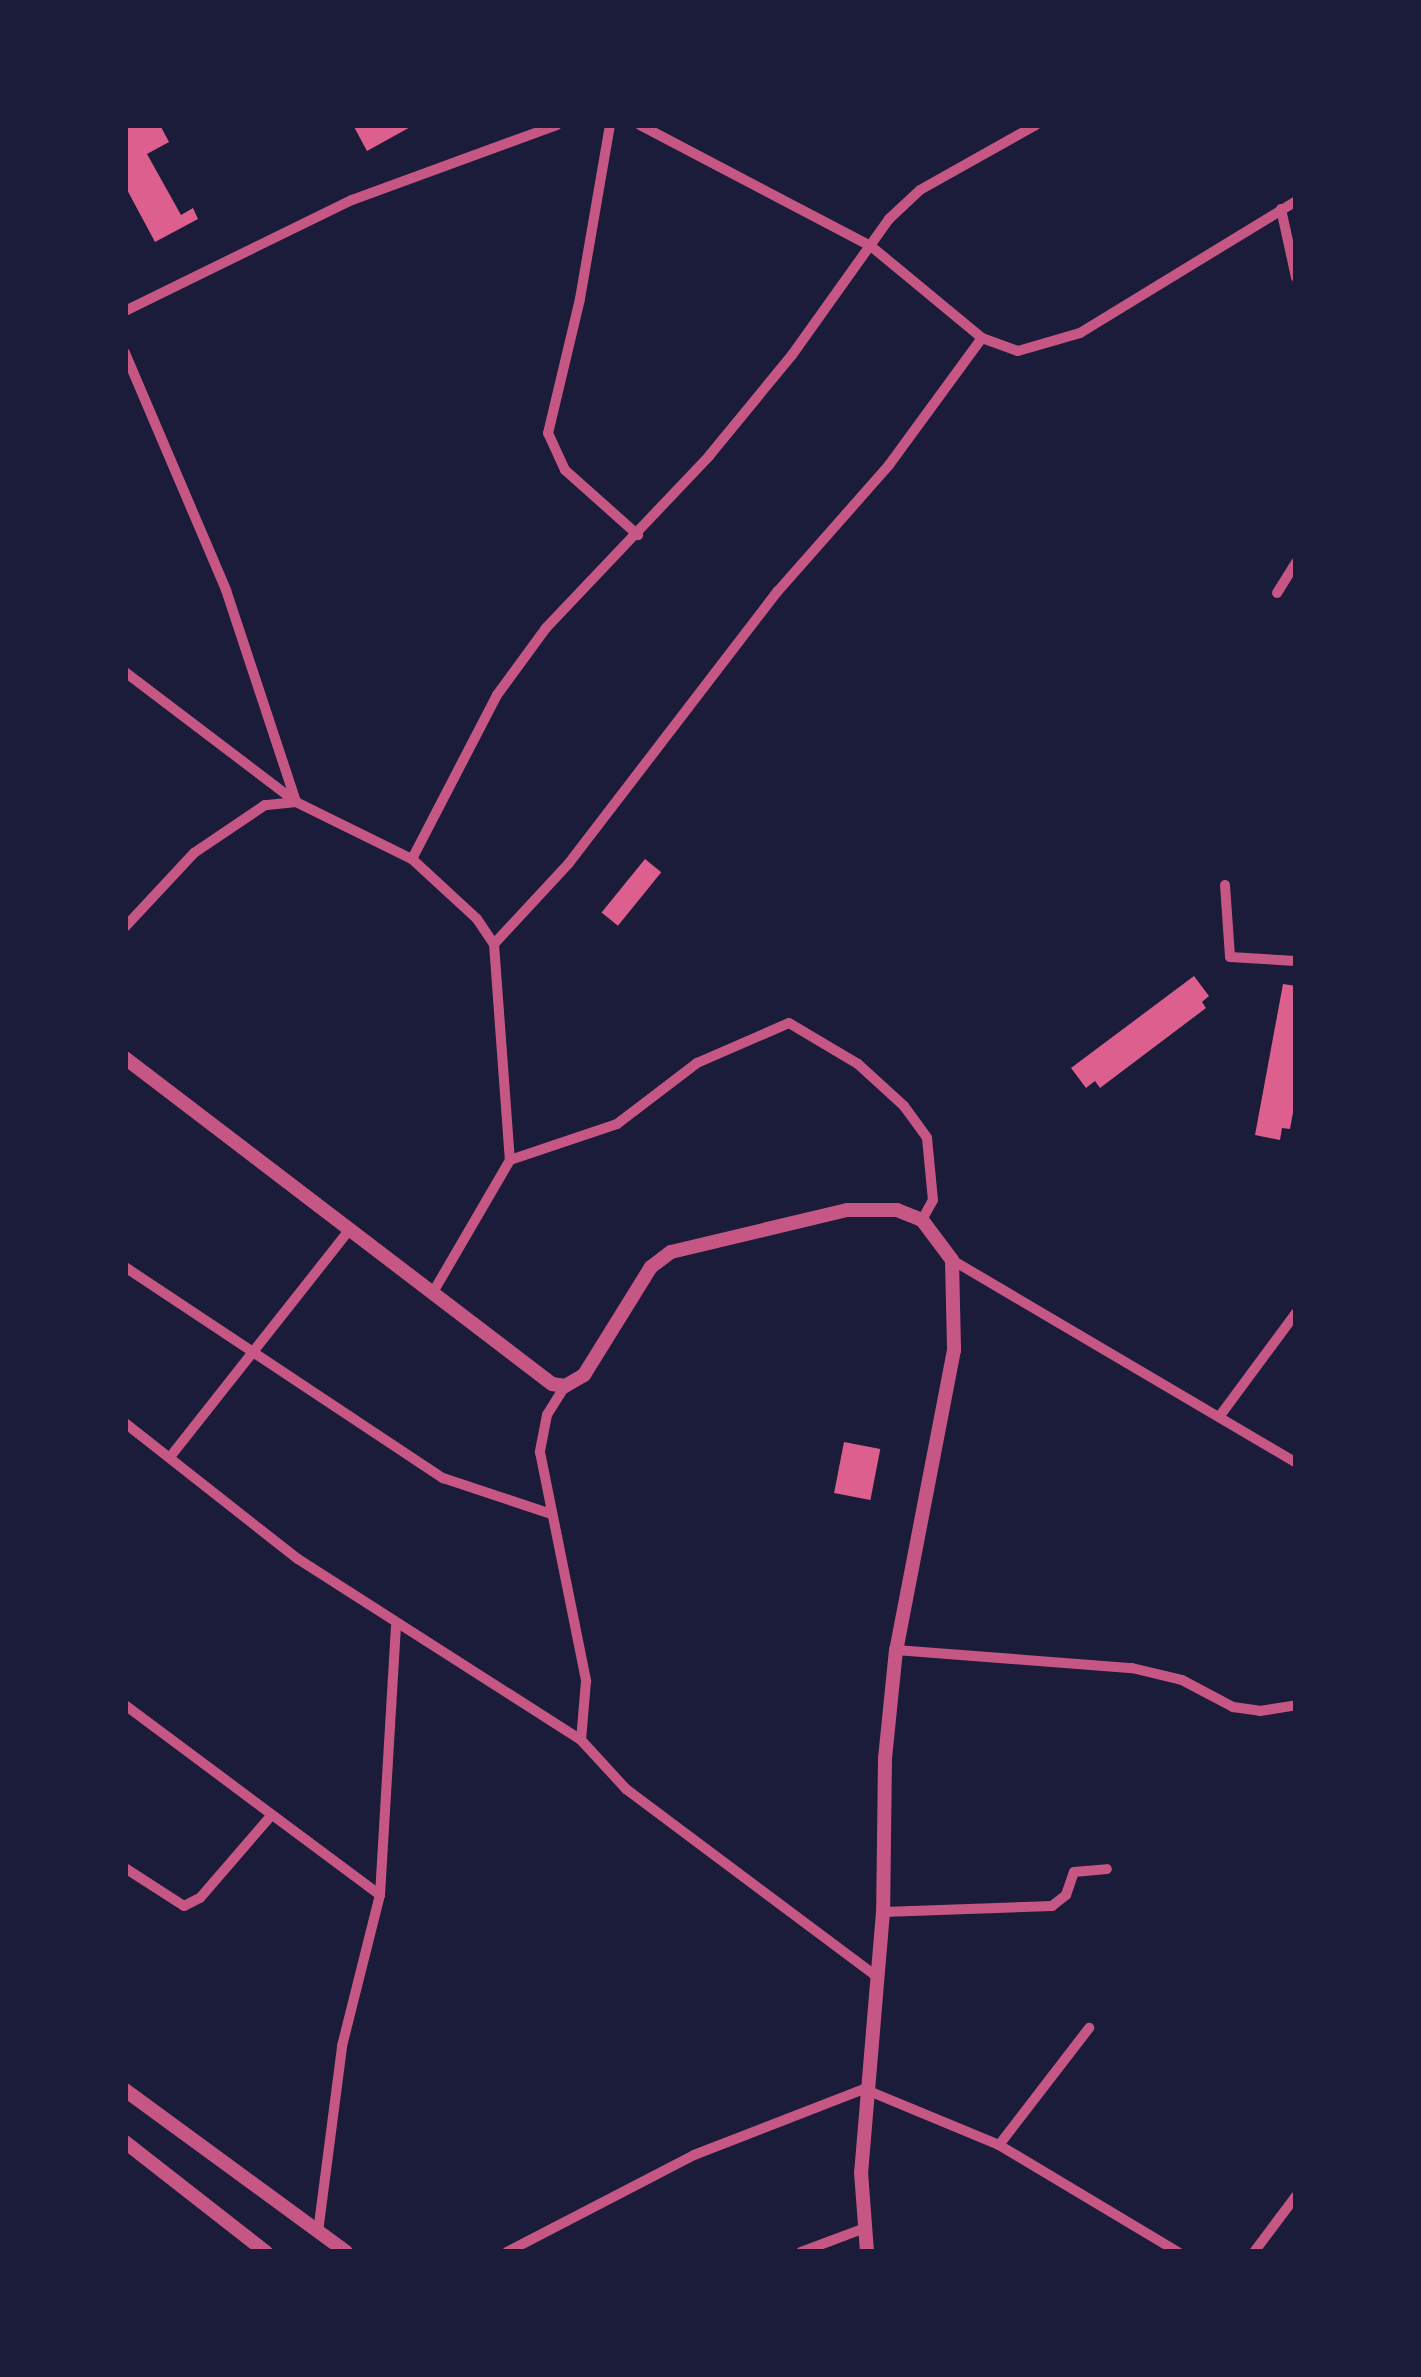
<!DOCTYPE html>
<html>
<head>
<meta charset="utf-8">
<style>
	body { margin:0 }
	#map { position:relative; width:1421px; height:2377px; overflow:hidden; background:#1b1b3a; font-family:"Space Grotesk",sans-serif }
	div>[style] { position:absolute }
	.building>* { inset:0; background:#dd5f8e; transform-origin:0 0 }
	.minor>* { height:10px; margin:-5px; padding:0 5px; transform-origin:5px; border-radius:5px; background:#c65784 }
	.tertiary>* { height:14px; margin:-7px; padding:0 7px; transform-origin:7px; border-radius:7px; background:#c65784 }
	span { translate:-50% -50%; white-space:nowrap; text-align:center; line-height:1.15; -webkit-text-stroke:8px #1b1b3a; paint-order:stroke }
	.frame { position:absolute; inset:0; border:128px solid #1b1b3a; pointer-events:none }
</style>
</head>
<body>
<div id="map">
	<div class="building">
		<i style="clip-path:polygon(125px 125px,160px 125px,169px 142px,147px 154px,181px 215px,193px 208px,198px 219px,155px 242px,125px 186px)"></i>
		<i style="clip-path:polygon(353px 125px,414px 125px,367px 151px)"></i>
		<i style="left:645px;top:859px;width:21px;height:69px;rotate:39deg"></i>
		<i style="clip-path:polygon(1194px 976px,1209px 996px,1202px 1002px,1206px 1008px,1100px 1088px,1095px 1081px,1086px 1088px,1071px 1068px)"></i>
		<i style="clip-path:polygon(1283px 984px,1296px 986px,1296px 1096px,1290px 1129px,1282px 1128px,1280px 1140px,1255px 1135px)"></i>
		<i style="left:844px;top:1442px;width:37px;height:52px;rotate:11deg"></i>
	</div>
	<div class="minor">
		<i style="left:610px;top:125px;width:177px;rotate:99.8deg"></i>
		<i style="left:580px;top:299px;width:138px;rotate:103.4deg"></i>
		<i style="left:548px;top:433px;width:41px;rotate:65.3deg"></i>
		<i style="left:565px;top:470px;width:98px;rotate:41.7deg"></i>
		<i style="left:640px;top:125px;width:262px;rotate:27.7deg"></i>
		<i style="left:872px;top:247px;width:143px;rotate:39.6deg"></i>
		<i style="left:982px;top:338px;width:38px;rotate:20deg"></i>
		<i style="left:1018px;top:351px;width:65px;rotate:-16.2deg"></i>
		<i style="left:1080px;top:333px;width:253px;rotate:-31.4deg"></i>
		<i style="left:1281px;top:209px;width:70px;rotate:77.6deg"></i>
		<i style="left:125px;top:311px;width:253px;rotate:-26.1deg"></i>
		<i style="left:352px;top:200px;width:218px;rotate:-20.1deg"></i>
		<i style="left:125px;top:353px;width:258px;rotate:66.9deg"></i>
		<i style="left:226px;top:590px;width:223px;rotate:71.7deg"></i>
		<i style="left:296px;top:802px;width:31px;rotate:174deg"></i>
		<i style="left:265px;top:805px;width:86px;rotate:145.9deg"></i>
		<i style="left:194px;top:853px;width:101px;rotate:133deg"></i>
		<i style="left:1277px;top:593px;width:36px;rotate:-58deg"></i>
		<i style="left:125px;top:672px;width:215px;rotate:37.2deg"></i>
		<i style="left:296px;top:802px;width:129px;rotate:26.2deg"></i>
		<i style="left:412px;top:859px;width:88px;rotate:42.7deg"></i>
		<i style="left:477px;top:919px;width:30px;rotate:56deg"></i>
		<i style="left:494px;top:944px;width:217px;rotate:85.8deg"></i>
		<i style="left:510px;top:1160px;width:149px;rotate:120.2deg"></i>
		<i style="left:412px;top:859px;width:185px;rotate:-62.6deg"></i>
		<i style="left:497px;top:695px;width:83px;rotate:-53.8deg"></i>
		<i style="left:546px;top:628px;width:237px;rotate:-46.5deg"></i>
		<i style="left:709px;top:456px;width:131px;rotate:-50.6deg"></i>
		<i style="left:792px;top:355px;width:167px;rotate:-54.5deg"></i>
		<i style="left:889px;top:219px;width:42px;rotate:-43.1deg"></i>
		<i style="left:920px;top:190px;width:133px;rotate:-29.3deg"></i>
		<i style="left:1225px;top:885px;width:72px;rotate:86deg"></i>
		<i style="left:1230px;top:957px;width:66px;rotate:3.5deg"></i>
		<i style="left:494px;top:944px;width:110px;rotate:-47.2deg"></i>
		<i style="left:569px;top:863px;width:343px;rotate:-52.5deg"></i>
		<i style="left:778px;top:591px;width:168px;rotate:-48.6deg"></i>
		<i style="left:889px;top:465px;width:157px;rotate:-53.8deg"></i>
		<i style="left:510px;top:1160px;width:113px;rotate:-18.6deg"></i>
		<i style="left:617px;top:1124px;width:101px;rotate:-37.3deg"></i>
		<i style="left:697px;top:1063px;width:100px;rotate:-23.5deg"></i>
		<i style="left:789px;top:1023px;width:80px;rotate:30.7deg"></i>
		<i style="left:858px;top:1064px;width:62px;rotate:42.4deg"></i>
		<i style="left:904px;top:1106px;width:39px;rotate:54deg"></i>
		<i style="left:927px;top:1138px;width:62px;rotate:84.5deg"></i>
		<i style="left:933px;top:1200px;width:23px;rotate:119deg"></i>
		<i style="left:952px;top:1260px;width:399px;rotate:30.5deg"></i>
		<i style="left:125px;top:1267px;width:382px;rotate:33.6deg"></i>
		<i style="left:443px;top:1478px;width:111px;rotate:18.4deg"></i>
		<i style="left:565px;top:1386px;width:34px;rotate:122deg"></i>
		<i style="left:547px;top:1415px;width:38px;rotate:101deg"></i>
		<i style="left:540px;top:1452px;width:234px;rotate:78.6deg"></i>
		<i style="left:586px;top:1681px;width:59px;rotate:94.8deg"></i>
		<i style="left:1219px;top:1417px;width:129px;rotate:-53.5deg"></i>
		<i style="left:125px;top:1423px;width:220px;rotate:38.2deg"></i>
		<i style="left:298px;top:1559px;width:336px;rotate:32.6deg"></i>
		<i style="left:581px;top:1740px;width:67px;rotate:47.4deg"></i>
		<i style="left:626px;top:1789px;width:314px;rotate:36.8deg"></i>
		<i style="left:170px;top:1457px;width:290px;rotate:-51.7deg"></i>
		<i style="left:896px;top:1650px;width:237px;rotate:4.4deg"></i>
		<i style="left:1132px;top:1668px;width:51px;rotate:13.5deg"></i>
		<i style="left:1182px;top:1680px;width:58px;rotate:27.9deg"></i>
		<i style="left:1233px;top:1707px;width:27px;rotate:8deg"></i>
		<i style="left:1260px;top:1711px;width:36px;rotate:-9deg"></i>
		<i style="left:125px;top:1705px;width:318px;rotate:36.7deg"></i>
		<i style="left:125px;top:1868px;width:70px;rotate:32.8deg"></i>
		<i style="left:184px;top:1906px;width:18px;rotate:-27deg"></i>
		<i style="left:200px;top:1898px;width:107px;rotate:-49.2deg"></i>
		<i style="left:883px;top:1912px;width:169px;rotate:-2deg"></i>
		<i style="left:1052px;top:1906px;width:18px;rotate:-38deg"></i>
		<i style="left:1066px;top:1895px;width:24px;rotate:-71deg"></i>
		<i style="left:1074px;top:1872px;width:33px;rotate:-5deg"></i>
		<i style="left:999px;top:2145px;width:148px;rotate:-52.4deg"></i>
		<i style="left:318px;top:2232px;width:188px;rotate:-82.6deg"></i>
		<i style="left:342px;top:2046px;width:156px;rotate:-75.9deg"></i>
		<i style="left:380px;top:1895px;width:269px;rotate:-86.6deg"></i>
		<i style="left:507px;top:2252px;width:211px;rotate:-27.4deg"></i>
		<i style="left:694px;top:2155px;width:182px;rotate:-21.2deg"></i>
		<i style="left:864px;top:2089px;width:146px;rotate:22.5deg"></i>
		<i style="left:999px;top:2145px;width:209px;rotate:30.9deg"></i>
		<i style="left:801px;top:2252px;width:68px;rotate:-20.6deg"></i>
		<i style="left:1254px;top:2252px;width:70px;rotate:-53.1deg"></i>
	</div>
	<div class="tertiary">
		<i style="left:125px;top:1058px;width:537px;rotate:37.36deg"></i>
		<i style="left:552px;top:1384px;width:13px;rotate:9deg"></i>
		<i style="left:565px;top:1386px;width:22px;rotate:-30deg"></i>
		<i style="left:584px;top:1375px;width:127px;rotate:-58.2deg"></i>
		<i style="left:651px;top:1267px;width:25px;rotate:-37deg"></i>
		<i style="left:671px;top:1252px;width:181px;rotate:-13.4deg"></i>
		<i style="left:847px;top:1210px;width:50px"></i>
		<i style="left:897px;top:1210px;width:27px;rotate:22deg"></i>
		<i style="left:922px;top:1220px;width:50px;rotate:53.1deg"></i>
		<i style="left:952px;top:1260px;width:90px;rotate:88.7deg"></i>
		<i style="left:954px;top:1350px;width:306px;rotate:100.9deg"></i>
		<i style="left:896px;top:1650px;width:109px;rotate:95.8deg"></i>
		<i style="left:885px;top:1758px;width:154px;rotate:90.7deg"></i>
		<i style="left:883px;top:1912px;width:261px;rotate:94.8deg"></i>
		<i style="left:861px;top:2172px;width:80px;rotate:85.7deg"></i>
		<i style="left:125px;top:2090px;width:274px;rotate:36.2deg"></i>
		<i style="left:125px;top:2142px;width:179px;rotate:38deg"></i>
	</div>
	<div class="frame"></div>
</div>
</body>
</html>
